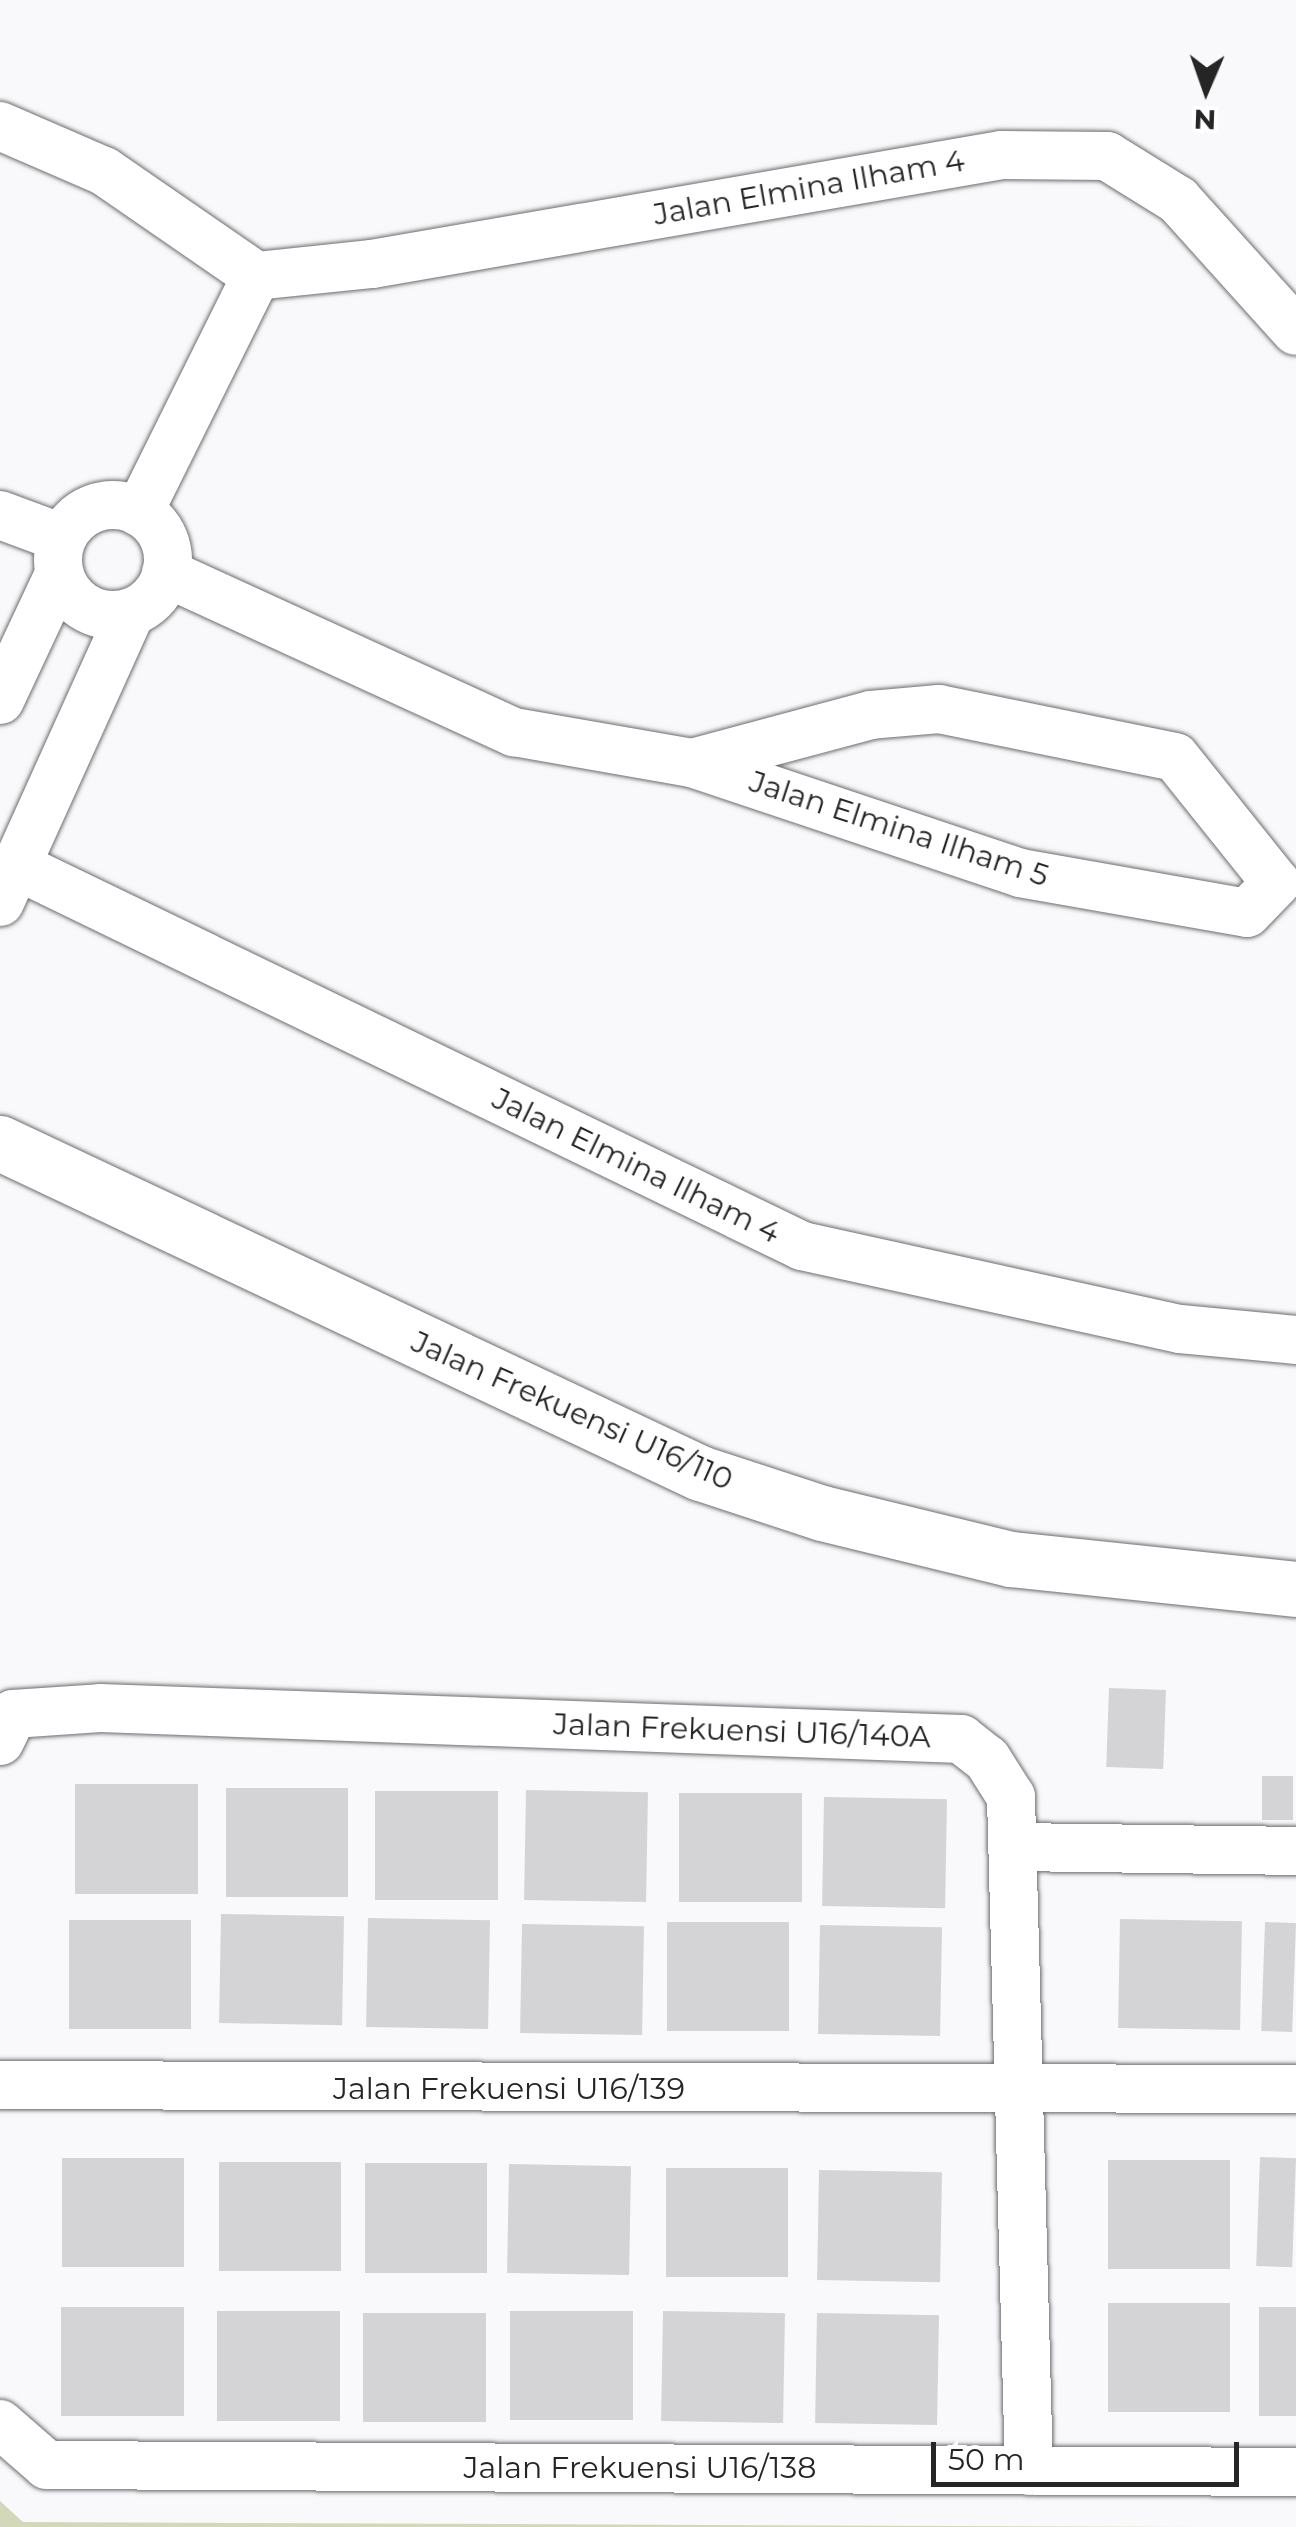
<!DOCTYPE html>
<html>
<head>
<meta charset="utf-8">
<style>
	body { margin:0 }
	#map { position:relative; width:1296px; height:2527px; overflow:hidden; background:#f9f9fc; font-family:Montserrat,sans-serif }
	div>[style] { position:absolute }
	.green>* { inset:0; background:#d4d8ba }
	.building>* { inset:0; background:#d4d4d7; transform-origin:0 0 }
	.roads { filter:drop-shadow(0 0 2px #6d6d70) drop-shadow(0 0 2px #6d6d70) }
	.street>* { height:48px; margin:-24px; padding:0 24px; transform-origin:24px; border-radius:24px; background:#fff }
	.street>.ring { margin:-24px; padding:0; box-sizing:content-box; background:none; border:48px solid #fff; border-radius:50% }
	.secondary>* { height:55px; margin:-27.5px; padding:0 27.5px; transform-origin:27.5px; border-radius:27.5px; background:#fff }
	span { translate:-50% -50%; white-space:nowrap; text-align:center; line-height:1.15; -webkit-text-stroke:8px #fff; paint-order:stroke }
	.street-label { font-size:30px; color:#252526 }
	.north { position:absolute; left:1156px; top:40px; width:100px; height:100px; -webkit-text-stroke:8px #fff; paint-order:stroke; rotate:182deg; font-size:28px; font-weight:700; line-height:40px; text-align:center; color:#252526 }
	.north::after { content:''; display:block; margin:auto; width:35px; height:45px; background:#252526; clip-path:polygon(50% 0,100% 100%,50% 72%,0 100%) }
	.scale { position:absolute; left:931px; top:2442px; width:308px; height:45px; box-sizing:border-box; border:5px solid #252526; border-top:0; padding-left:12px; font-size:30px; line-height:35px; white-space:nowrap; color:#252526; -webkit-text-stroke:8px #fff; paint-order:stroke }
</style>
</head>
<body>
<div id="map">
	<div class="green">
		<i style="clip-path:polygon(0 2501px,23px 2522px,1205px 2527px,0 2527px)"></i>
	</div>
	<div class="building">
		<i style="left:1109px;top:1688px;width:57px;height:79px;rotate:2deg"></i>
		<i style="left:1262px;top:1776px;width:31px;height:44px"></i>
		<i style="left:75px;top:1784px;width:123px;height:110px"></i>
		<i style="left:226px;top:1788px;width:122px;height:109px"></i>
		<i style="left:526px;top:1790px;width:122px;height:110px;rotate:1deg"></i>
		<i style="left:375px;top:1791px;width:123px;height:109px"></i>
		<i style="left:679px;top:1793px;width:123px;height:109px"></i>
		<i style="left:824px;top:1797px;width:123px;height:109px;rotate:1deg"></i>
		<i style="left:221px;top:1914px;width:123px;height:109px;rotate:1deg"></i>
		<i style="left:368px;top:1918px;width:122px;height:109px;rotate:1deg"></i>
		<i style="left:1120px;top:1919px;width:122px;height:109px;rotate:1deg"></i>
		<i style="left:69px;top:1920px;width:122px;height:109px"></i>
		<i style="left:667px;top:1922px;width:122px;height:109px"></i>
		<i style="left:1265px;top:1922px;width:31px;height:109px;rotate:2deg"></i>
		<i style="left:522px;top:1924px;width:122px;height:109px;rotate:1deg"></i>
		<i style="left:820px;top:1925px;width:122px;height:109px;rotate:1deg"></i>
		<i style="left:1260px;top:2157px;width:36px;height:109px;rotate:2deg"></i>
		<i style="left:62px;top:2158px;width:122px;height:109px"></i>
		<i style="left:1108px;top:2160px;width:122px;height:109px"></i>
		<i style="left:219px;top:2162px;width:122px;height:109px"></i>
		<i style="left:365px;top:2163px;width:122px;height:110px"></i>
		<i style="left:509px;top:2164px;width:122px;height:109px;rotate:1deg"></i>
		<i style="left:666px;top:2168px;width:122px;height:109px"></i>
		<i style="left:819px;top:2170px;width:123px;height:110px;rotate:1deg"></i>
		<i style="left:1108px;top:2303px;width:122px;height:109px"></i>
		<i style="left:61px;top:2307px;width:123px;height:109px"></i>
		<i style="left:1259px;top:2307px;width:37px;height:109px"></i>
		<i style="left:217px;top:2311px;width:123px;height:110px"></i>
		<i style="left:510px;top:2311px;width:123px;height:109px"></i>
		<i style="left:663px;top:2311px;width:122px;height:110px;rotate:1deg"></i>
		<i style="left:363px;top:2313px;width:123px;height:109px"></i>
		<i style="left:817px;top:2313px;width:122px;height:110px;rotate:1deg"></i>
	</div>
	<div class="roads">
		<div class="street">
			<i style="left:0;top:126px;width:113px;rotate:23.4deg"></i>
			<i style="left:104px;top:171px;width:185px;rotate:34.6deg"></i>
			<i style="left:256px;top:276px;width:117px;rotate:-5.9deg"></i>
			<i style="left:372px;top:264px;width:639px;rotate:-9.82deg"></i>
			<i style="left:1002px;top:155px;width:105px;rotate:0.5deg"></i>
			<i style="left:1107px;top:156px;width:84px;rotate:31.8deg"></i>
			<i style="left:1178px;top:200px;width:176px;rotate:48deg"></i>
			<i class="ring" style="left:58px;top:505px;width:62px;height:62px"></i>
			<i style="left:139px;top:512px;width:263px;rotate:-63.6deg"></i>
			<i style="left:0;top:515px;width:66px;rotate:20.4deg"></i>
			<i style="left:166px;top:573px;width:383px;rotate:24.6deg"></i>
			<i style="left:514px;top:732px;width:181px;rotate:9.9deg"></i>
			<i style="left:692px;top:763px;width:346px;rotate:18.5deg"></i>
			<i style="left:1020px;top:873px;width:230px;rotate:10deg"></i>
			<i style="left:1247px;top:913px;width:42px;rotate:-46deg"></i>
			<i style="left:1276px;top:883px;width:161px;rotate:-128.7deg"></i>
			<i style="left:1175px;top:757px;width:241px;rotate:-168.5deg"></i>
			<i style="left:939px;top:709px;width:68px;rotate:175deg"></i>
			<i style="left:871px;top:715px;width:185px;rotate:165deg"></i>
			<i style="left:0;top:700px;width:139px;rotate:-64.9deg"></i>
			<i style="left:17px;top:866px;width:872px;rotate:25.83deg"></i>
			<i style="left:802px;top:1246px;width:387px;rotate:12.4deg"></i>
			<i style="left:1180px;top:1329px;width:117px;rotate:5.4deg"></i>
			<i style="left:0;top:902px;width:318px;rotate:-65.7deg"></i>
			<i style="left:0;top:1741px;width:30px;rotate:-64deg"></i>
			<i style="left:13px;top:1714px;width:87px;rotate:-3.9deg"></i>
			<i style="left:100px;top:1708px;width:862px;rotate:2.06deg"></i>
			<i style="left:961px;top:1739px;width:33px;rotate:38deg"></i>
			<i style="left:987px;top:1759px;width:45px;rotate:57.7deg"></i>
			<i style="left:1011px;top:1797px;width:674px;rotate:88.47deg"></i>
			<i style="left:1014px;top:1847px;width:282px;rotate:0.8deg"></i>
			<i style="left:0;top:2085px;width:1296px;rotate:0.18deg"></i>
			<i style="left:0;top:2424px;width:62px;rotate:41.1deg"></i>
			<i style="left:47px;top:2465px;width:1249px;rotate:0.32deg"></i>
		</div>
		<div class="secondary">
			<i style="left:0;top:1143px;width:774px;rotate:25.24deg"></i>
			<i style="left:700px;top:1473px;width:128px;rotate:18.2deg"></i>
			<i style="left:822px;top:1513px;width:195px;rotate:13.7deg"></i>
			<i style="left:1011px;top:1559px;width:287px;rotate:6deg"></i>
		</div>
	</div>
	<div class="street-label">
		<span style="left:809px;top:188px;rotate:-10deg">Jalan Elmina Ilham 4</span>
		<span style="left:899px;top:829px;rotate:18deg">Jalan Elmina Ilham 5</span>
		<span style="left:636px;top:1166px;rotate:26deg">Jalan Elmina Ilham 4</span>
		<span style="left:572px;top:1411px;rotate:24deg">Jalan Frekuensi U16/110</span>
		<span style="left:742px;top:1731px;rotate:2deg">Jalan Frekuensi U16/140A</span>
		<span style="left:509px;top:2089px">Jalan Frekuensi U16/139</span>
		<span style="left:640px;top:2468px">Jalan Frekuensi U16/138</span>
	</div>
	<div class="north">N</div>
	<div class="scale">50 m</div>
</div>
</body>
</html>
